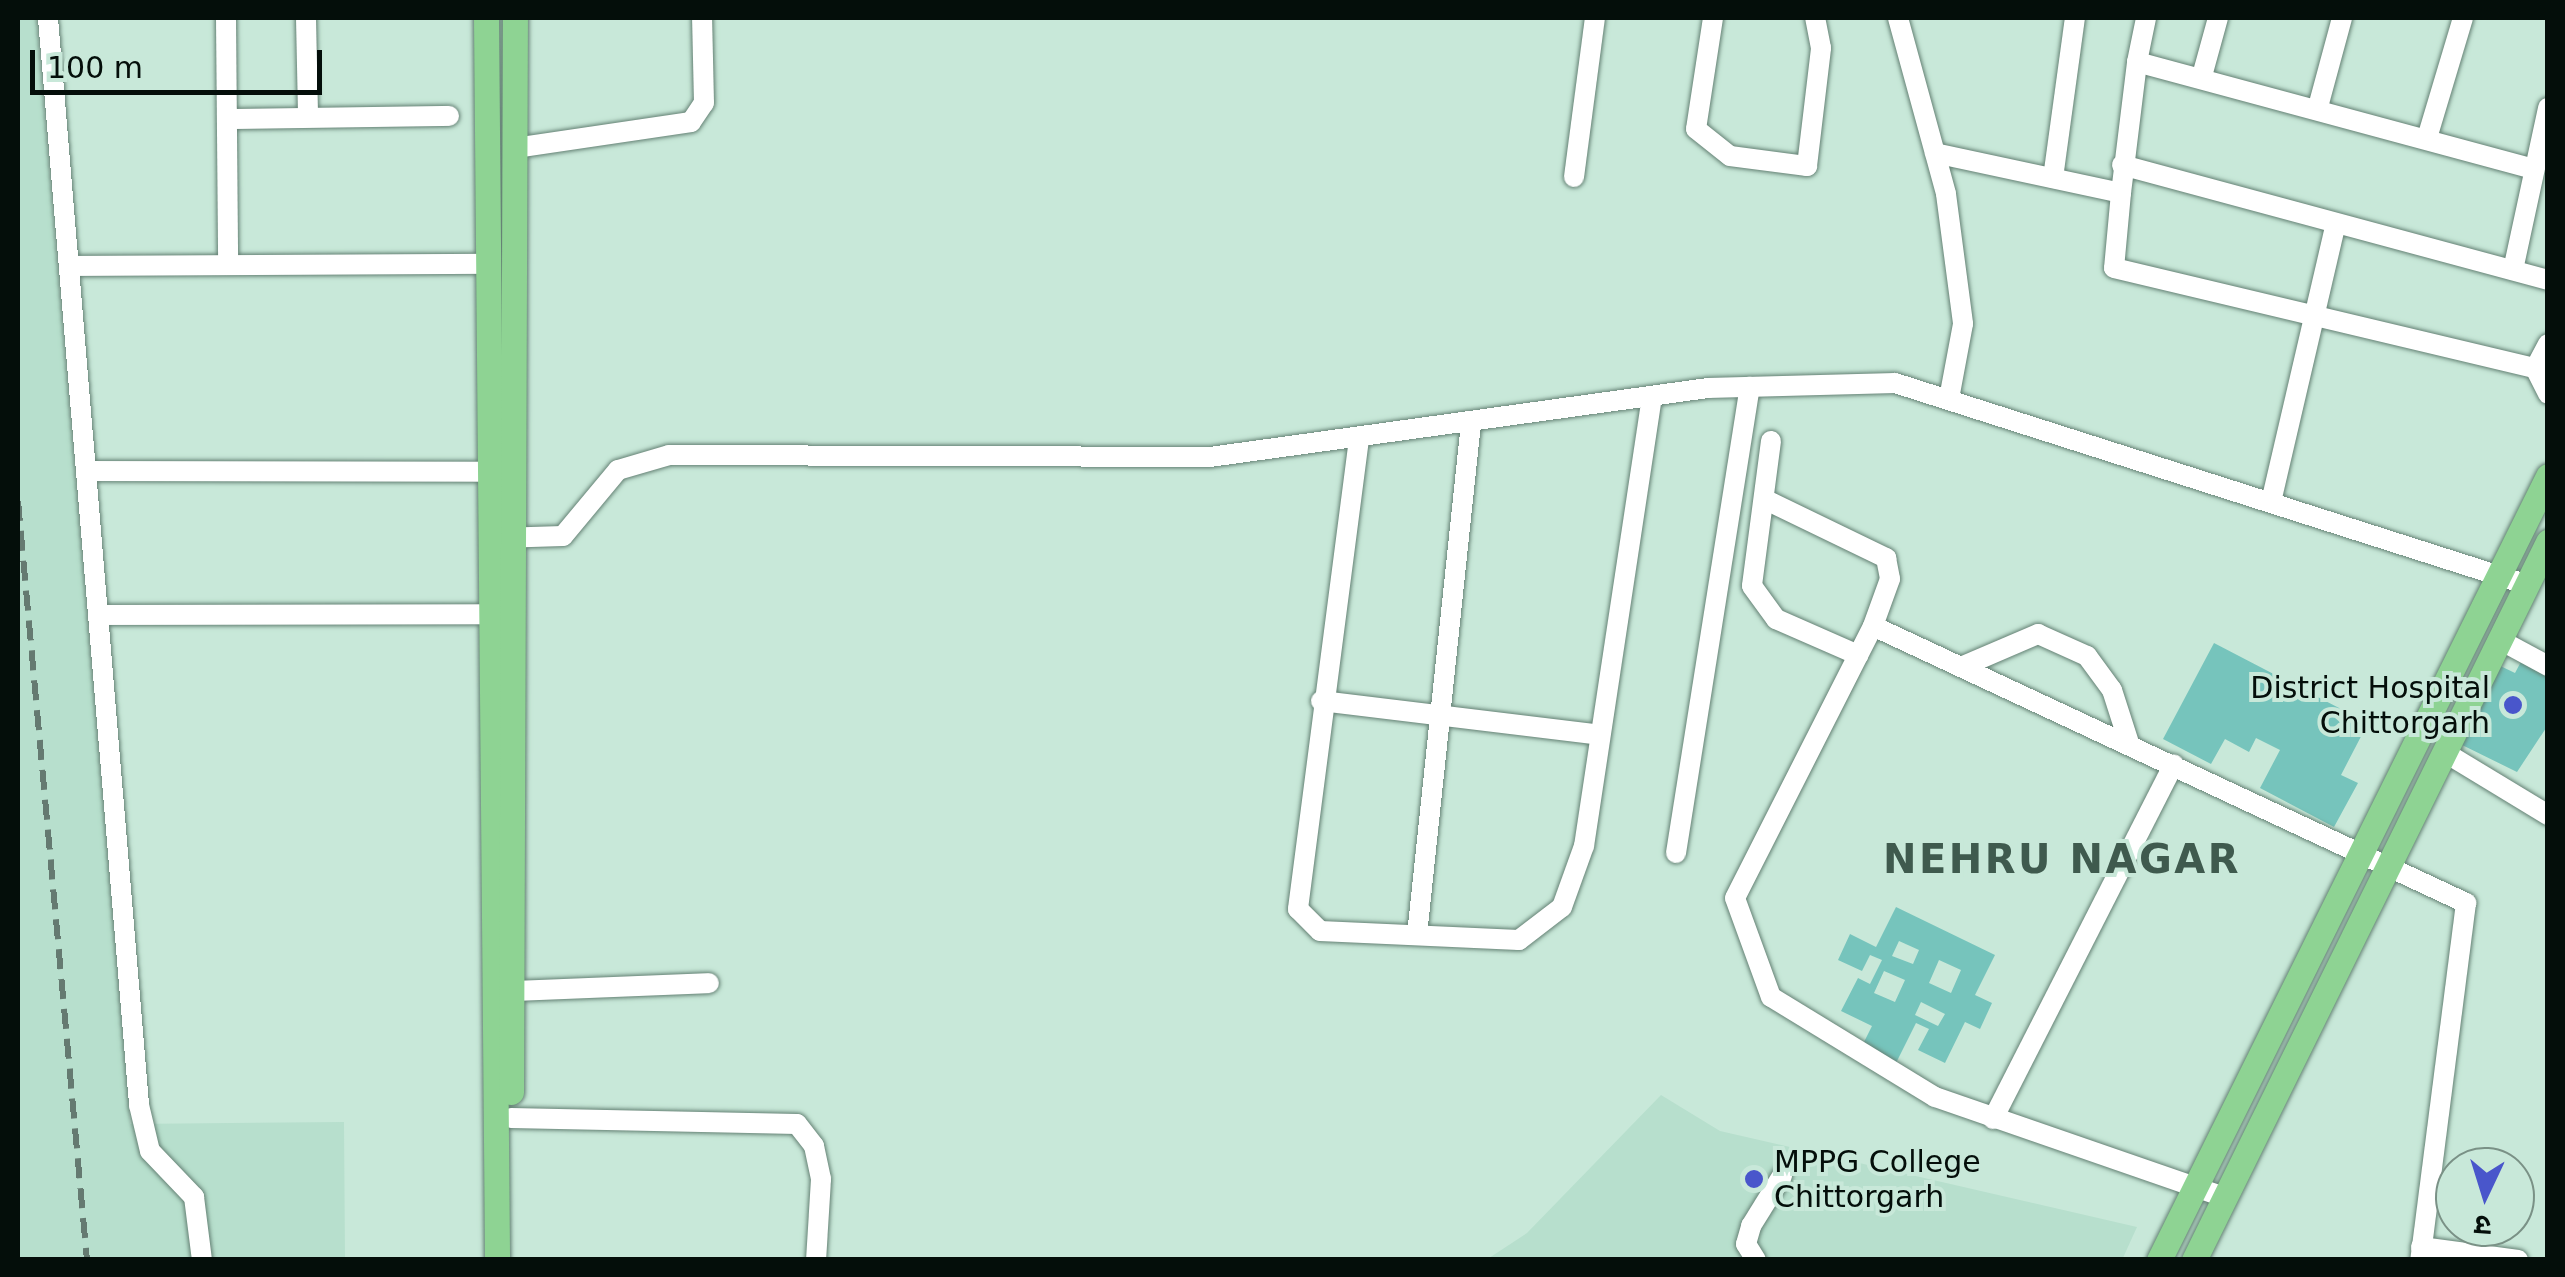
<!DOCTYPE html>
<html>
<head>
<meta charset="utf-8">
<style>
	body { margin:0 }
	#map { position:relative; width:2565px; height:1277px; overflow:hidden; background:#c8e8d9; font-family:"DejaVu Sans","Noto Sans Devanagari",sans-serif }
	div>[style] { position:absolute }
	.built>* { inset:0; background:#b7dfcd }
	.building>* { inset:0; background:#76c4bc }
	.roads { filter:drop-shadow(0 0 2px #648174) drop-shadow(0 0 2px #648174) }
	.minor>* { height:20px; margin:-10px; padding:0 10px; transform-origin:10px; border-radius:10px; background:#fff }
	.major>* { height:25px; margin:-12.5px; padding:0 12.5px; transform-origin:12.5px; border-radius:12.5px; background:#8ed393 }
	.rail>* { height:6px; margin-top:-3px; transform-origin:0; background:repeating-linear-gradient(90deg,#657a71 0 20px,transparent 0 30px) }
	.dots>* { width:28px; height:28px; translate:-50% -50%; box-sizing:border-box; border:5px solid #c8e8d9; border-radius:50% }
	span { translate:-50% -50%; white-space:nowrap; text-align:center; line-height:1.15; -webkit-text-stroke:8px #c8e8d9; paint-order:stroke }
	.poi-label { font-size:30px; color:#040e0a }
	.right { translate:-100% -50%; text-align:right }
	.left { translate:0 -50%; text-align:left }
	.district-label { font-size:40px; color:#3f5a4e; font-weight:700; letter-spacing:2.5px }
	.frame { position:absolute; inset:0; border:20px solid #040e0a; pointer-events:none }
	.north { position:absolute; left:2435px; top:1147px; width:100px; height:100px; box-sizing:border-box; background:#c8e8d9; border:2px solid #7a9186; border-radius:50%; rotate:184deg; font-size:28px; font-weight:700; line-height:40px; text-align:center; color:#040e0a }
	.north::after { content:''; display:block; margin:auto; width:35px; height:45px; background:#4956cb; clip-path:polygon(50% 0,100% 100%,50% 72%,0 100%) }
	.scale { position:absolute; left:30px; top:50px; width:292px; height:45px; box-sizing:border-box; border:5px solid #040e0a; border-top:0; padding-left:12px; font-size:30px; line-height:35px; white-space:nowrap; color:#040e0a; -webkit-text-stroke:8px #c8e8d9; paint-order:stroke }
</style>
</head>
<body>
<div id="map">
	<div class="built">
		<i style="clip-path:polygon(18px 18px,36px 18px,130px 1124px,344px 1122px,345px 1259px,18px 1259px)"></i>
		<i style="clip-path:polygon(1661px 1095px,1720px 1131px,2137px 1227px,2122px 1260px,1486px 1260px,1527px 1233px)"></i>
	</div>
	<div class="building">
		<i style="clip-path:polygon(2214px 643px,2368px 723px,2341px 775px,2358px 783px,2334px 827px,2260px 788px,2280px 750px,2256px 738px,2249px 752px,2225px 739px,2211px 764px,2163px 739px)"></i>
		<i style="clip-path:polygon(2523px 658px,2548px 671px,2548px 725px,2517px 772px,2456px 742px,2492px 662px,2515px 673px)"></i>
		<i style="clip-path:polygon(evenodd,1896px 907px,1995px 955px,1975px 995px,1992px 1003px,1980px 1029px,1965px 1022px,1945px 1063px,1918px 1050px,1929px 1029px,1916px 1023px,1895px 1065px,1861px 1048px,1872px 1026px,1841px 1011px,1858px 978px,1870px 984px,1882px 960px,1870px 955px,1862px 971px,1838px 960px,1850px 934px,1876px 947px,1896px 907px,1899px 941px,1919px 950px,1913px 964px,1892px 956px,1899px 941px,1896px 907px,1939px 960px,1961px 970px,1951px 993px,1929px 983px,1939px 960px,1896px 907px,1884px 971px,1905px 980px,1895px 1002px,1874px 993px,1884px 971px,1896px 907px,1921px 1002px,1945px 1014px,1938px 1026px,1915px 1015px,1921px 1002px)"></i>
	</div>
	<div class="roads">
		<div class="minor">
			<i style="left:48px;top:18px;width:1091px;rotate:85.21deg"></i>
			<i style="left:139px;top:1105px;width:47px;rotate:76.6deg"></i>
			<i style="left:150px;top:1151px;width:64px;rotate:46.3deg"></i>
			<i style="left:194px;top:1197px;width:64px;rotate:82.8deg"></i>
			<i style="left:226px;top:18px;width:247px;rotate:89.5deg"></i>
			<i style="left:306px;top:18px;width:99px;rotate:88.8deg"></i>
			<i style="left:1713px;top:18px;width:112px;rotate:98.7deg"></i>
			<i style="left:1696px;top:129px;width:43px;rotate:38.5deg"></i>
			<i style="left:1730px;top:156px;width:78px;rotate:7.4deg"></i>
			<i style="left:1807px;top:166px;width:119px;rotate:-83.2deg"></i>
			<i style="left:1821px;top:48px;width:31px;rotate:-101deg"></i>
			<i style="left:1898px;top:18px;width:182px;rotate:74.7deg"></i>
			<i style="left:1946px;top:194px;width:131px;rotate:82.5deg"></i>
			<i style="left:1963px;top:324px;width:76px;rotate:100.6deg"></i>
			<i style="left:2137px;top:62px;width:45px;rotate:-78.4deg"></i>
			<i style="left:2202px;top:76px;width:60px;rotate:-74.6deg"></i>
			<i style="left:2318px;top:107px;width:92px;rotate:-74.9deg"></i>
			<i style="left:227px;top:119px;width:222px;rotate:-0.8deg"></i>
			<i style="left:2427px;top:138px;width:125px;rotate:-73.3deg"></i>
			<i style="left:515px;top:148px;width:178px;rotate:-8.4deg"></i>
			<i style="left:691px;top:122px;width:23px;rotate:-56deg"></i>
			<i style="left:704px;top:103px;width:85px;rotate:-91.3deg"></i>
			<i style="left:1935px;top:153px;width:190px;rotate:12.1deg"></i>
			<i style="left:2121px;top:193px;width:132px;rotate:-83deg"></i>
			<i style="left:2137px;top:62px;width:407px;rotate:15.1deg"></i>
			<i style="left:2122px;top:165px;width:441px;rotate:15.1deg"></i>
			<i style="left:1574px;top:177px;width:160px;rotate:-82.5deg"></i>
			<i style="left:2053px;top:178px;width:162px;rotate:-82.2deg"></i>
			<i style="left:2121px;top:193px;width:75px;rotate:95.3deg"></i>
			<i style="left:2114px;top:268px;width:433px;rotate:13.4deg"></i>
			<i style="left:74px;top:266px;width:413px;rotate:-0.3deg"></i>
			<i style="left:2513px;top:270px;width:166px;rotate:-77.8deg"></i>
			<i style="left:2548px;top:344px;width:27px;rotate:118deg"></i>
			<i style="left:2535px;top:368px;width:29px;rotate:63deg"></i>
			<i style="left:1359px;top:439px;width:474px;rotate:97.4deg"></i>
			<i style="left:1298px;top:909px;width:31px;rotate:45deg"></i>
			<i style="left:1320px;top:931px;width:199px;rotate:2.6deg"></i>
			<i style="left:1519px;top:940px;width:54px;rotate:-37.5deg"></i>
			<i style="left:1562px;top:907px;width:65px;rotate:-70.2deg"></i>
			<i style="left:1584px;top:846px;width:455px;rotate:-81.4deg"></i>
			<i style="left:1771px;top:441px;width:146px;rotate:97.5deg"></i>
			<i style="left:1752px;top:586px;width:41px;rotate:54deg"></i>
			<i style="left:1776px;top:619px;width:90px;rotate:23.7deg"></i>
			<i style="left:90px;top:471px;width:399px;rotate:0.1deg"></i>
			<i style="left:1764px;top:499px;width:136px;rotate:25.8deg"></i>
			<i style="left:1886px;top:558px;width:21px;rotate:79deg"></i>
			<i style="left:1890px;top:579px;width:50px;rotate:109.9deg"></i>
			<i style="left:2271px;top:502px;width:286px;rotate:-76.9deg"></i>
			<i style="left:499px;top:538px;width:64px;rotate:-1.8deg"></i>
			<i style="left:563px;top:536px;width:86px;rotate:-50.2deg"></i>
			<i style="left:618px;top:470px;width:53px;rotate:-16.4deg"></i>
			<i style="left:669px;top:455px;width:541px;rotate:0.21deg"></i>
			<i style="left:1210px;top:457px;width:503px;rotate:-7.89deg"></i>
			<i style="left:1708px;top:388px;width:187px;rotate:-1.5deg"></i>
			<i style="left:1895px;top:383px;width:661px;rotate:17.7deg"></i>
			<i style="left:101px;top:615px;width:389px;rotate:-0.1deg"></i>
			<i style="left:2500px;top:640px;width:55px;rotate:28.4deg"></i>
			<i style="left:1961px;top:667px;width:84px;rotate:-23.2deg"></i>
			<i style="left:2038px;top:634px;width:54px;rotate:24.2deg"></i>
			<i style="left:2087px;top:656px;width:42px;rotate:53.7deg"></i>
			<i style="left:2112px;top:690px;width:56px;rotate:72.2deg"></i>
			<i style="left:1321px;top:701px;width:281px;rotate:6.9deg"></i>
			<i style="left:2444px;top:752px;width:122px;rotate:31.2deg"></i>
			<i style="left:1676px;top:853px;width:472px;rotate:-81deg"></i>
			<i style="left:1417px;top:935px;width:515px;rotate:-83.98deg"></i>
			<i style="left:512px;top:991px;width:197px;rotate:-2.3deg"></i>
			<i style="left:511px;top:1118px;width:286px;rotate:1.2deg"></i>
			<i style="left:797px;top:1124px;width:28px;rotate:52deg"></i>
			<i style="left:814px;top:1146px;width:34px;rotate:78deg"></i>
			<i style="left:821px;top:1179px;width:81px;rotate:93.5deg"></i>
			<i style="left:1993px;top:1119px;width:398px;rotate:-63deg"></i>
			<i style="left:2224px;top:1197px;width:306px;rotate:-160.9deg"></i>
			<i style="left:1935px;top:1097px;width:192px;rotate:-148.6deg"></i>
			<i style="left:1771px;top:997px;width:105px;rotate:-110deg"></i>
			<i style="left:1735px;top:898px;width:305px;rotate:-63.1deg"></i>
			<i style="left:1873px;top:626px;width:655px;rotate:25.04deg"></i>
			<i style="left:2466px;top:903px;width:360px;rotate:97.3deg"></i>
			<i style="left:2421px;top:1247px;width:98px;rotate:7.6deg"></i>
			<i style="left:1756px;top:1260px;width:19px;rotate:-122deg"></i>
			<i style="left:1746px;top:1244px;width:19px;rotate:-74deg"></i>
			<i style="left:1751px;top:1226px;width:59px;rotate:-58.2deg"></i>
		</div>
		<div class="major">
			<i style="left:486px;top:18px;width:1242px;rotate:89.49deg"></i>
			<i style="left:511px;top:1092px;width:1074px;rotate:-89.79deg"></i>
			<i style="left:2159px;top:1260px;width:875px;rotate:-63.61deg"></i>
			<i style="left:2194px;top:1260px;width:801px;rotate:-63.76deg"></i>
		</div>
	</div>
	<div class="rail">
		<i style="left:18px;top:501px;width:762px;rotate:84.81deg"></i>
	</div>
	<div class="dots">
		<i style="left:2513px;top:705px;background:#4956cb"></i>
		<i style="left:1754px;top:1179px;background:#4956cb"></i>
	</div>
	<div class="poi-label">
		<span class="right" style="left:2490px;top:705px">District Hospital<br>Chittorgarh</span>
		<span class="left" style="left:1774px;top:1179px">MPPG College<br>Chittorgarh</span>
	</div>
	<div class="district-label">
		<span style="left:2062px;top:859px">NEHRU NAGAR</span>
	</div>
	<div class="frame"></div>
	<div class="north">उ</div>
	<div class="scale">100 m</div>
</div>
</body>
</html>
